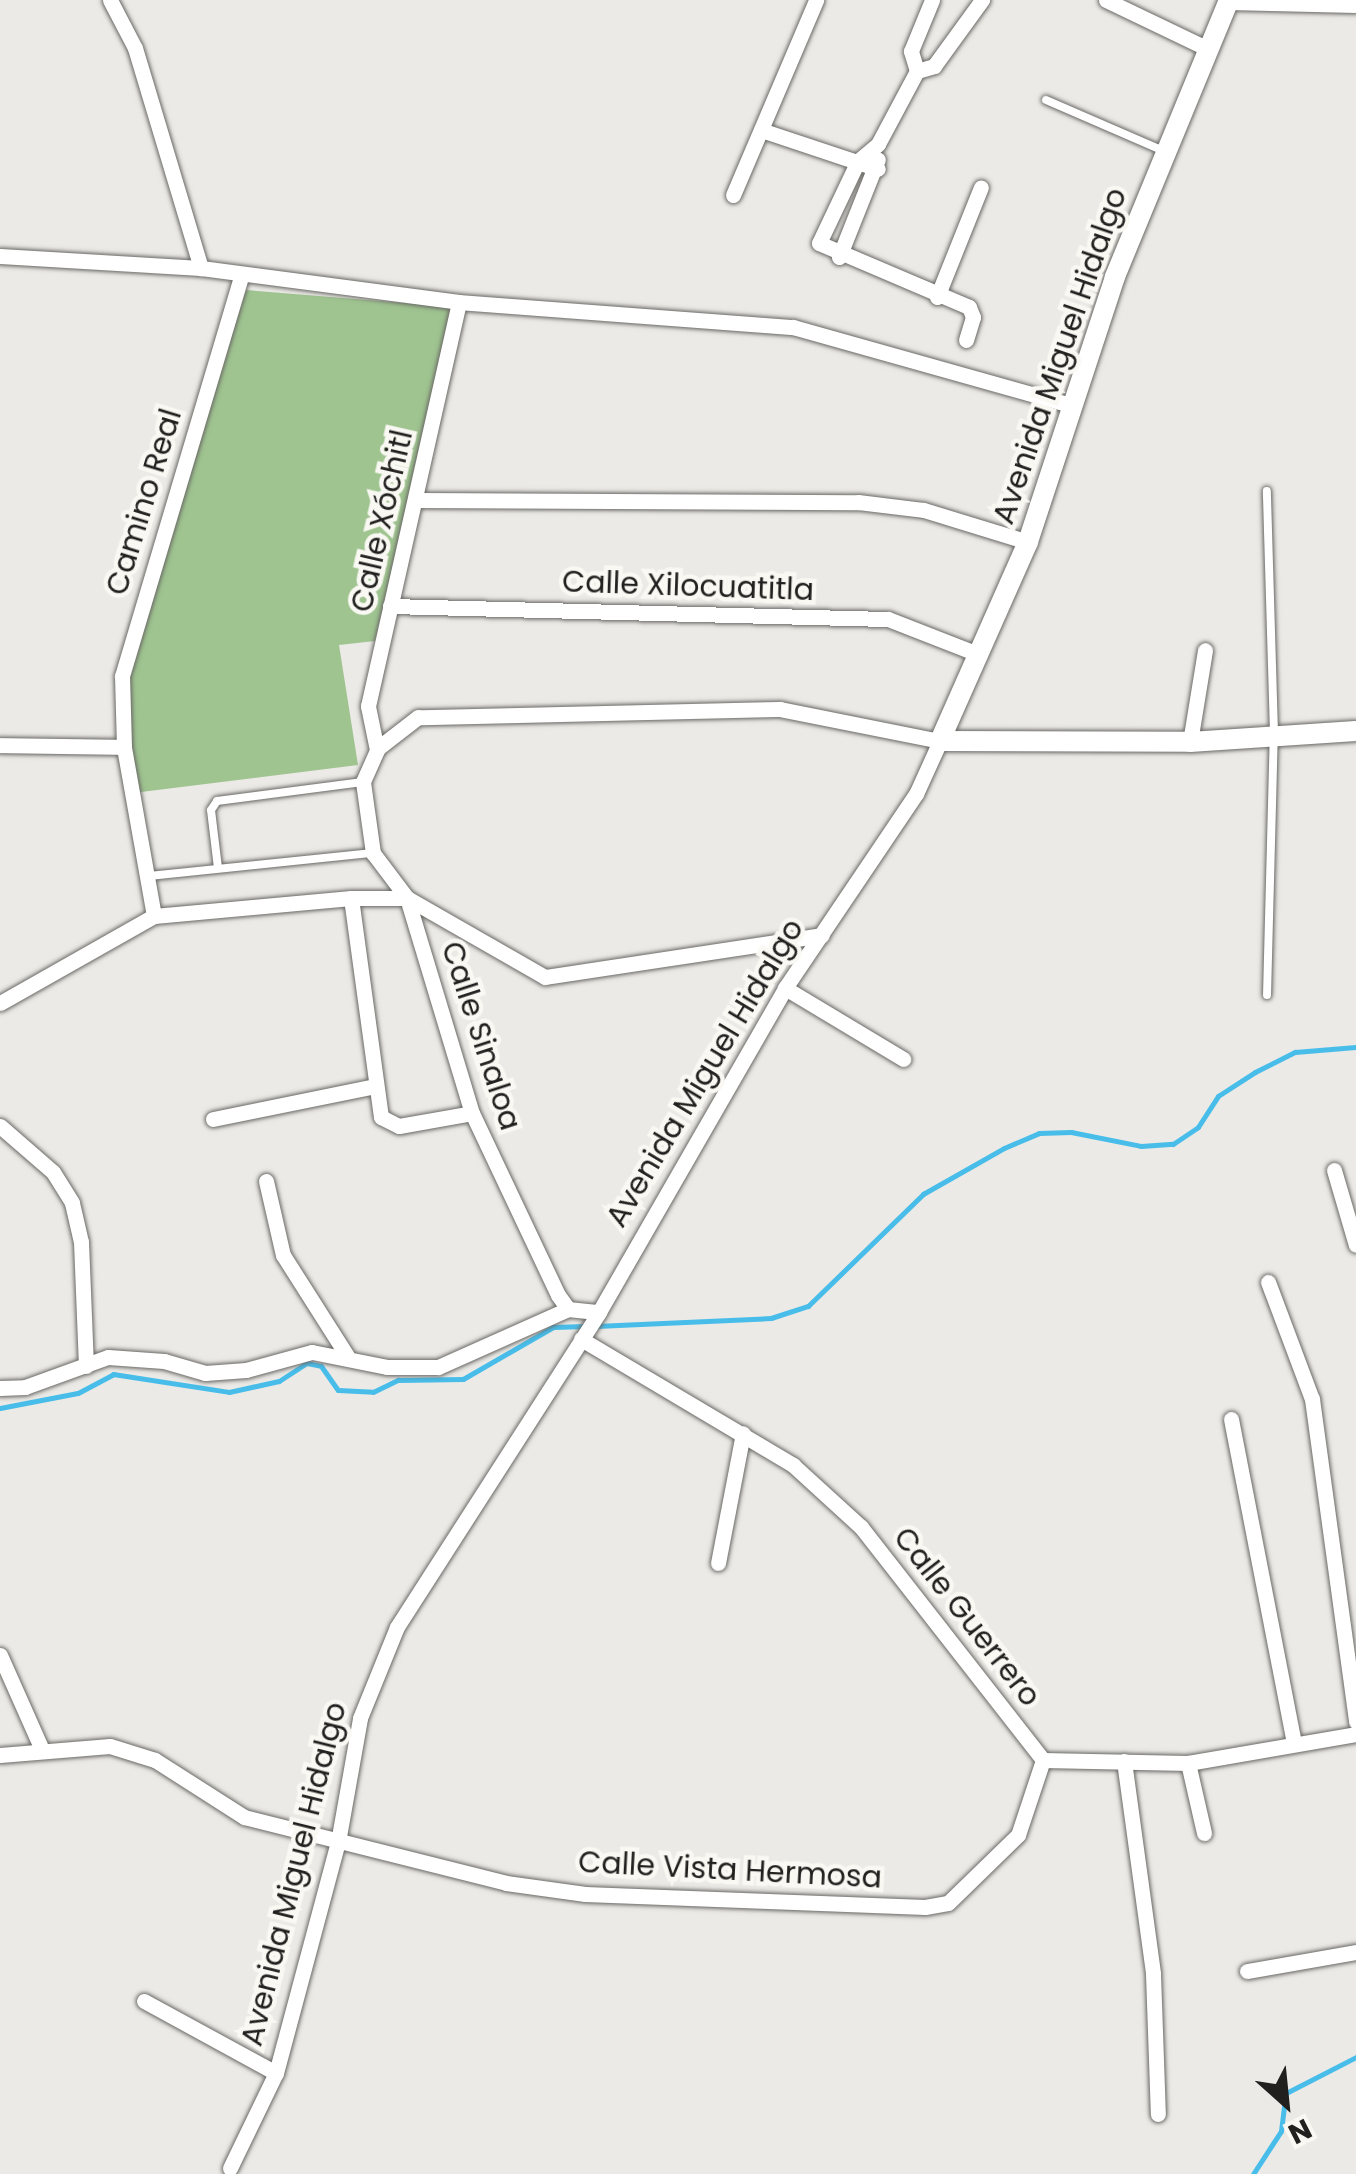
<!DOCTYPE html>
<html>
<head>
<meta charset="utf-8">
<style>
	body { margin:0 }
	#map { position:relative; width:1356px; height:2174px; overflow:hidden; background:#ebeae6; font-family:Poppins,sans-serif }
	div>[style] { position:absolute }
	.green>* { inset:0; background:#9fc490 }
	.stream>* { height:5px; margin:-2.5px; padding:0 2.5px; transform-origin:2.5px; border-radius:2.5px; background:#48bde9 }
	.roads { filter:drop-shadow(0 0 2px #696865) drop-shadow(0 0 2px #696865) }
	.service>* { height:8px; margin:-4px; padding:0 4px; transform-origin:4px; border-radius:4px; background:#fff }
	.minor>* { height:15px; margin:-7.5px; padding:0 7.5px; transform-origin:7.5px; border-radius:7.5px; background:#fff }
	.tertiary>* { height:20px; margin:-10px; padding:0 10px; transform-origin:10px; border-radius:10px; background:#fff }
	span { translate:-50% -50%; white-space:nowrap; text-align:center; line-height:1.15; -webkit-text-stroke:9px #f9f8f3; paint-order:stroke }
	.street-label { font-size:30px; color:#21201f }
	.north { position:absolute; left:1236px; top:2054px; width:100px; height:100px; -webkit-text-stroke:8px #f9f8f3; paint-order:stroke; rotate:153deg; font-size:28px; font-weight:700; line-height:40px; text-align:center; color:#21201f }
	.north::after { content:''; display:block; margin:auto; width:35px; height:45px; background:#21201f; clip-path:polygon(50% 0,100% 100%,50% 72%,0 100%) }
</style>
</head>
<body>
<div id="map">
	<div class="green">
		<i style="clip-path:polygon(246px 290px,454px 307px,375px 641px,339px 645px,358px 765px,133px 793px,126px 670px)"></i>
	</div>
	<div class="stream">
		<i style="left:596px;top:1326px;width:175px;rotate:-2.6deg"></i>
		<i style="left:771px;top:1318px;width:39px;rotate:-18deg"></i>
		<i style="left:808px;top:1306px;width:161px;rotate:-44.2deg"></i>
		<i style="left:923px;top:1194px;width:93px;rotate:-29.6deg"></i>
		<i style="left:1004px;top:1148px;width:38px;rotate:-23deg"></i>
		<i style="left:1039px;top:1133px;width:32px;rotate:-2deg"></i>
		<i style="left:1071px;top:1132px;width:71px;rotate:11.3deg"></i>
		<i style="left:1141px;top:1146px;width:32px;rotate:-4deg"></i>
		<i style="left:1173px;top:1144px;width:30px;rotate:-34deg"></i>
		<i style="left:1198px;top:1127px;width:37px;rotate:-57deg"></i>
		<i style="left:1218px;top:1096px;width:44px;rotate:-33deg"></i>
		<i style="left:1255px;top:1072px;width:45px;rotate:-26.6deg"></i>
		<i style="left:1295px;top:1052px;width:61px;rotate:-4.7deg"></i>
		<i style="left:0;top:1408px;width:79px;rotate:-10.9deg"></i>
		<i style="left:78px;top:1393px;width:40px;rotate:-28deg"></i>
		<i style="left:113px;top:1374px;width:117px;rotate:8.8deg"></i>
		<i style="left:229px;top:1392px;width:51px;rotate:-12.4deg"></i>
		<i style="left:279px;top:1381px;width:33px;rotate:-33deg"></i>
		<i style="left:307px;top:1363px;width:14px;rotate:12deg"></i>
		<i style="left:321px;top:1366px;width:29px;rotate:55deg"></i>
		<i style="left:338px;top:1390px;width:35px;rotate:3deg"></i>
		<i style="left:373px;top:1392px;width:28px;rotate:-26deg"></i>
		<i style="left:398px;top:1380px;width:65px;rotate:-0.9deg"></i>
		<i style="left:463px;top:1379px;width:104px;rotate:-30deg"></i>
		<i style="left:553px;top:1327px;width:32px;rotate:-2deg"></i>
		<i style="left:1253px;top:2174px;width:51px;rotate:-56.9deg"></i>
		<i style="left:1281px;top:2131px;width:38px;rotate:-83deg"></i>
		<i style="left:1286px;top:2093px;width:79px;rotate:-27.2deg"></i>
	</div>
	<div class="roads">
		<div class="service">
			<i style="left:1046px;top:100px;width:129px;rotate:23.4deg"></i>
			<i style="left:218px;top:868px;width:58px;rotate:-96.9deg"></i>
			<i style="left:211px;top:810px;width:11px;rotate:-56deg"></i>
			<i style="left:217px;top:801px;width:147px;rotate:-7.4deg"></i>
			<i style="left:149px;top:876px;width:225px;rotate:-5.9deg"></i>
			<i style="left:1267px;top:995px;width:262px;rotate:-88.5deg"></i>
			<i style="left:1274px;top:733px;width:242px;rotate:-91.7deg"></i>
		</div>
		<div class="minor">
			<i style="left:110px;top:0;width:54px;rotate:62.5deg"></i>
			<i style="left:135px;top:48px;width:230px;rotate:73.3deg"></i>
			<i style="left:1106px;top:0;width:111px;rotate:25.6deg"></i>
			<i style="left:1228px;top:2px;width:128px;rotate:1.3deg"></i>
			<i style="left:917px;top:71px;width:21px;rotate:-107deg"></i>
			<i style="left:911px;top:51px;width:55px;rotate:-67.6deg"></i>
			<i style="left:761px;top:130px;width:123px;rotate:18.4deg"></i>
			<i style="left:733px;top:195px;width:212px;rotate:-66.9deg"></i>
			<i style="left:0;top:256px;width:201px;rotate:3.4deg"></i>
			<i style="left:201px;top:268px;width:260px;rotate:7.5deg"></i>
			<i style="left:459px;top:302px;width:335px;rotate:4.3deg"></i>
			<i style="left:793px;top:327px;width:289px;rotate:15.7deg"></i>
			<i style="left:839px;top:257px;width:105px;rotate:-68.3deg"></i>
			<i style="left:937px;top:297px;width:118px;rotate:-68.2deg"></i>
			<i style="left:966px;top:340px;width:24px;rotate:-73deg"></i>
			<i style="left:973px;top:317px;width:11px;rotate:-112deg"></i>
			<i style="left:969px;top:307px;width:163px;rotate:-156.9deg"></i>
			<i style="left:819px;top:243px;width:91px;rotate:-64.6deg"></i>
			<i style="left:858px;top:161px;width:26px;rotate:-40deg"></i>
			<i style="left:878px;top:144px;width:83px;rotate:-61.9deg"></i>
			<i style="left:917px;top:71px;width:18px;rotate:-16deg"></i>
			<i style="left:934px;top:66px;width:82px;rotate:-54deg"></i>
			<i style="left:416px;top:500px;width:442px;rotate:0.3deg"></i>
			<i style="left:858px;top:502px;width:66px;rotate:6.9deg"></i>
			<i style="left:924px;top:510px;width:109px;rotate:17.1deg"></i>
			<i style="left:390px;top:606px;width:498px;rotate:1.5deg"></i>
			<i style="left:888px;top:619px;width:97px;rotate:21.3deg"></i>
			<i style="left:1190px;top:742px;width:93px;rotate:-80.7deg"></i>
			<i style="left:0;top:745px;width:124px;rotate:0.9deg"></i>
			<i style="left:377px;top:750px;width:45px;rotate:-101.6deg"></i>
			<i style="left:368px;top:706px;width:414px;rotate:-77.3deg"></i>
			<i style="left:351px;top:898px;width:221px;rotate:82.2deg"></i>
			<i style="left:381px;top:1117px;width:20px;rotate:27deg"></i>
			<i style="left:399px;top:1126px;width:74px;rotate:-10.1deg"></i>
			<i style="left:154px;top:916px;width:172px;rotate:-100.1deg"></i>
			<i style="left:124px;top:747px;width:71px;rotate:-91.6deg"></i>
			<i style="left:122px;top:676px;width:417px;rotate:-73.4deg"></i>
			<i style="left:785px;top:988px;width:138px;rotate:31deg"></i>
			<i style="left:0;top:1003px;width:177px;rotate:-29.5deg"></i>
			<i style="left:154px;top:916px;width:198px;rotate:-5.2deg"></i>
			<i style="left:351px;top:898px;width:56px"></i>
			<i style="left:407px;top:898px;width:159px;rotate:29.8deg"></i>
			<i style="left:545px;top:977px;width:280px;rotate:-8.6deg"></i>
			<i style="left:213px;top:1119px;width:165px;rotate:-11.5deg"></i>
			<i style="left:0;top:1126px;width:70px;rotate:41deg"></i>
			<i style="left:53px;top:1172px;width:36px;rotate:58deg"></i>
			<i style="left:72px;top:1203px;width:40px;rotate:77deg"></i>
			<i style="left:81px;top:1242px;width:124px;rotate:87.7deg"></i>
			<i style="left:1334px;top:1170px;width:78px;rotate:73.7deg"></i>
			<i style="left:266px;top:1181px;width:76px;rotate:77.1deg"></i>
			<i style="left:283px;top:1255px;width:120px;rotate:57.6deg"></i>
			<i style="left:1268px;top:1282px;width:125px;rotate:69.4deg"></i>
			<i style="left:1312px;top:1399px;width:326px;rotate:82.2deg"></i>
			<i style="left:581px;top:1339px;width:247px;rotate:30.7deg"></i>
			<i style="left:793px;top:1465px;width:92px;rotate:42.4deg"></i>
			<i style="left:861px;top:1527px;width:296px;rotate:52deg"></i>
			<i style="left:1043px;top:1760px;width:145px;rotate:1.2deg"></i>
			<i style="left:1188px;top:1763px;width:170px;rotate:-9.8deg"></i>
			<i style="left:0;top:1388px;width:25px;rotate:-2deg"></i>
			<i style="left:25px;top:1387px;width:88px;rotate:-19.9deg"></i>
			<i style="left:108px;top:1357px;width:56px;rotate:4.1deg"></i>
			<i style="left:164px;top:1361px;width:43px;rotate:16.3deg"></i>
			<i style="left:205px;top:1373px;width:41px;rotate:-4.2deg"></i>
			<i style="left:246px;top:1370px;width:68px;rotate:-15.3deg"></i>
			<i style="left:312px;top:1352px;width:76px;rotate:11.3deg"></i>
			<i style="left:387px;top:1367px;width:51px"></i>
			<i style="left:438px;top:1367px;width:142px;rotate:-24deg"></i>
			<i style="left:1231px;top:1419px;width:329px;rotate:79deg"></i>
			<i style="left:718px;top:1563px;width:132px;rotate:-79.1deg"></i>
			<i style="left:0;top:1655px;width:104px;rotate:66.1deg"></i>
			<i style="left:0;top:1755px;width:110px;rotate:-4.7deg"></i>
			<i style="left:110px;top:1746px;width:47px;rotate:17.3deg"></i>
			<i style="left:155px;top:1760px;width:106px;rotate:32.6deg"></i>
			<i style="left:244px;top:1817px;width:270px;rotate:14.1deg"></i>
			<i style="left:506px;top:1883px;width:80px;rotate:7.9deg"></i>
			<i style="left:585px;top:1894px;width:340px;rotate:2.2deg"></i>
			<i style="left:925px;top:1907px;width:23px;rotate:-10deg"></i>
			<i style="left:948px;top:1903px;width:98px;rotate:-44.2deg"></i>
			<i style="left:1018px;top:1835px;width:79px;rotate:-71.6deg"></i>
			<i style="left:1124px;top:1761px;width:215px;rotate:82.2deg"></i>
			<i style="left:1153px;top:1974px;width:140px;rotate:88deg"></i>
			<i style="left:1188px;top:1763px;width:72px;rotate:77.1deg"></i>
			<i style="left:1247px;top:1971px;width:111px;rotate:-9.9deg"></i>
			<i style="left:144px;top:2001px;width:150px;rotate:28.6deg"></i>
			<i style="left:230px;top:2168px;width:106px;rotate:-64.2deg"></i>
			<i style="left:276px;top:2073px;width:239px;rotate:-75deg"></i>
			<i style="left:338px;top:1842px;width:126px;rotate:-79.9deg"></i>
			<i style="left:360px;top:1718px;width:98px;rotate:-67.9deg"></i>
			<i style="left:397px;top:1627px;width:374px;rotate:-57.3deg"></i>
			<i style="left:599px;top:1312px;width:374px;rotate:-60.1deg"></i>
			<i style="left:785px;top:988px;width:234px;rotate:-56deg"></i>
			<i style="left:916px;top:794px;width:58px;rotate:-65.6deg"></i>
			<i style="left:940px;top:741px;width:163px;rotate:-168.7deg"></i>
			<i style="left:780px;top:709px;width:362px;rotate:178.7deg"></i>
			<i style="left:418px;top:717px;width:51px;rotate:142.2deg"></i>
			<i style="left:378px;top:748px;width:37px;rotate:114deg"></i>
			<i style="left:363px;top:782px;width:72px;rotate:82deg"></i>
			<i style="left:373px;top:853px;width:56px;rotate:52.9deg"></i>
			<i style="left:407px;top:898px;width:225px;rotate:73.2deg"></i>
			<i style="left:472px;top:1113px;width:201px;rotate:64.7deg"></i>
			<i style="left:558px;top:1295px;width:17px;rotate:54deg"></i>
			<i style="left:568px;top:1309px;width:31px;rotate:6deg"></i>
		</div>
		<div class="tertiary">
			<i style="left:1229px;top:0;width:300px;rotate:112.4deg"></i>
			<i style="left:1115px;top:277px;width:279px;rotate:108.2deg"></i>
			<i style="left:1028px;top:542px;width:218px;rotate:113.9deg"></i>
			<i style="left:940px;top:741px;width:250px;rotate:0.2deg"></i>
			<i style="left:1190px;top:742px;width:166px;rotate:-3.8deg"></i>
		</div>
	</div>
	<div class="street-label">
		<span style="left:1060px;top:356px;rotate:-71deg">Avenida Miguel Hidalgo</span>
		<span style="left:144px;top:502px;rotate:-73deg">Camino Real</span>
		<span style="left:382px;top:521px;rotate:-77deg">Calle Xóchitl</span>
		<span style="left:688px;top:586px;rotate:2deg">Calle Xilocuatitla</span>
		<span style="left:481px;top:1036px;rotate:72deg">Calle Sinaloa</span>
		<span style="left:705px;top:1073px;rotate:-59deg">Avenida Miguel Hidalgo</span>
		<span style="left:967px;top:1617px;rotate:52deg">Calle Guerrero</span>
		<span style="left:730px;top:1870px;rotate:3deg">Calle Vista Hermosa</span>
		<span style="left:294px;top:1874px;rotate:-76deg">Avenida Miguel Hidalgo</span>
	</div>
	<div class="north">N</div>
</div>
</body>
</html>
